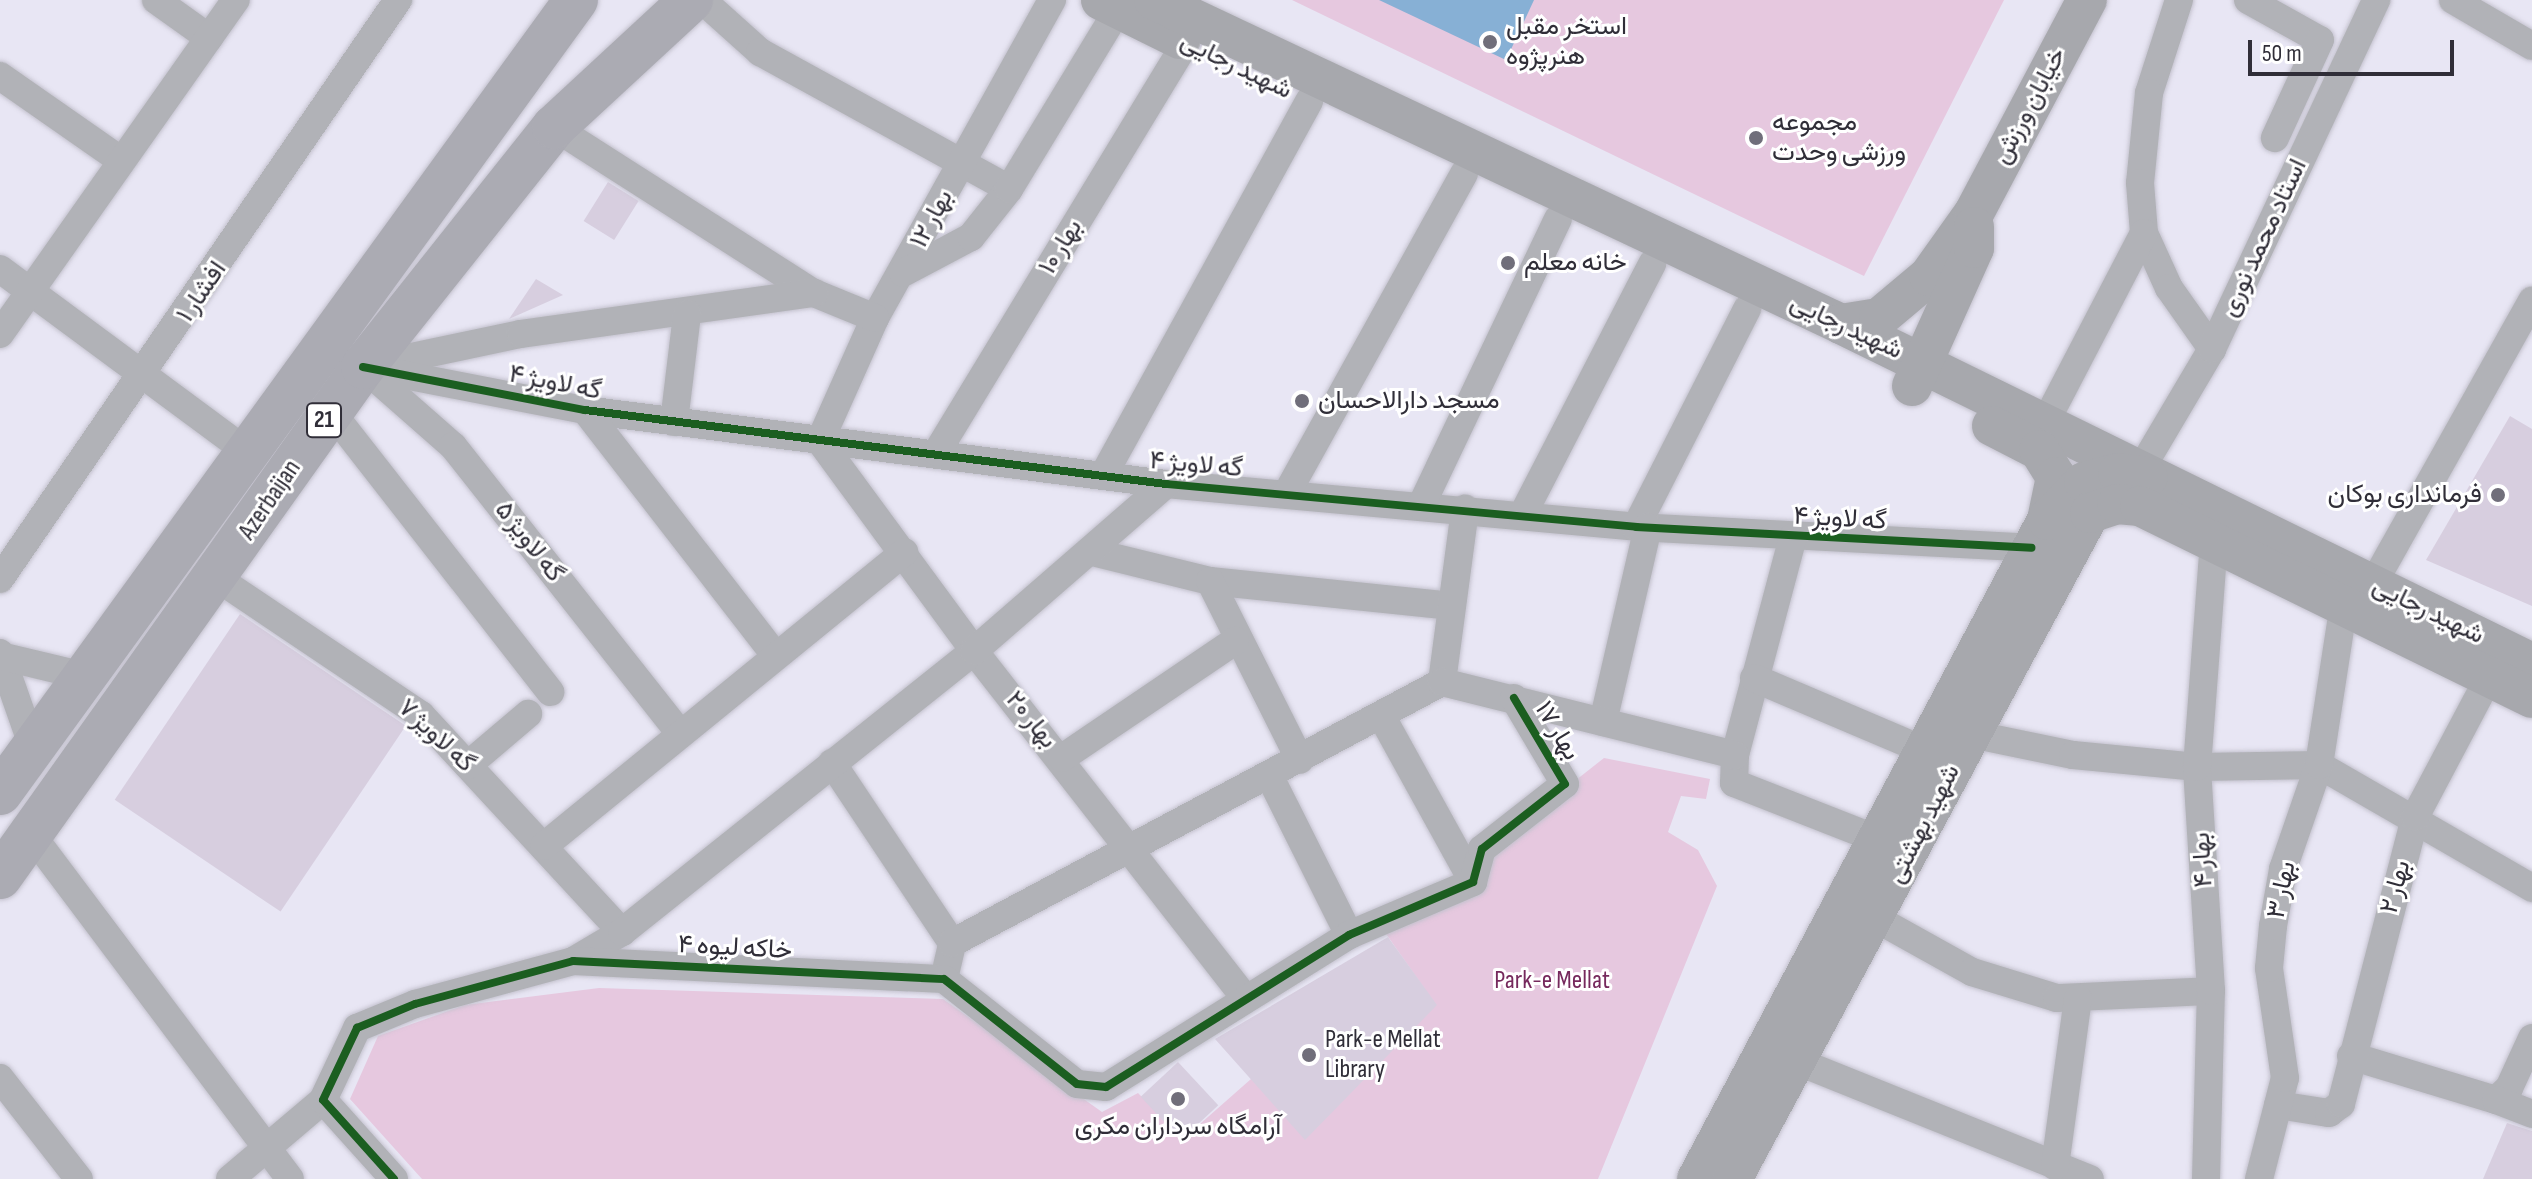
<!DOCTYPE html>
<html>
<head>
<meta charset="utf-8">
<style>
	body { margin:0 }
	#map { position:relative; width:2532px; height:1179px; overflow:hidden; background:#e8e6f4; font-family:"Sofia Sans Condensed",Vazirmatn,sans-serif }
	div>[style] { position:absolute }
	.green>* { inset:0; background:#e6c8df }
	.water>* { inset:0; background:#87b0d5 }
	.building>* { inset:0; background:#d7cedf; transform-origin:0 0 }
	.roads { filter:drop-shadow(0 0 2px #c4c2ce) drop-shadow(0 0 2px #c4c2ce) }
	.street>* { height:28px; margin:-14px; padding:0 14px; transform-origin:14px; border-radius:14px; background:#b1b2b7 }
	.secondary>* { height:40px; margin:-20px; padding:0 20px; transform-origin:20px; border-radius:20px; background:#a7a8ad }
	.primary>* { height:44px; margin:-22px; padding:0 22px; transform-origin:22px; border-radius:22px; background:#ababb3 }
	.cycleway>* { height:8px; margin:-4px; padding:0 4px; transform-origin:4px; border-radius:4px; background:#1b5e20 }
	.dots>* { width:22px; height:22px; translate:-50% -50%; box-sizing:border-box; border:4px solid #fff; border-radius:50% }
	span { translate:-50% -50%; white-space:nowrap; text-align:center; line-height:1.15; -webkit-text-stroke:6px #fff; paint-order:stroke }
	.shield-label span { padding:2px 6px; background:#fff; border:2px solid; border-radius:6px; -webkit-text-stroke-width:0 }
	.shield-label { font-size:24px; color:#302e38; font-weight:700 }
	.poi-label { font-size:26px; color:#302e38 }
	.left { translate:0 -50%; text-align:left }
	.right { translate:-100% -50%; text-align:right }
	.street-label { font-size:26px; color:#302e38 }
	.park-label { font-size:26px; color:#76295d }
	.scale { position:absolute; left:2248px; top:40px; width:206px; height:36px; box-sizing:border-box; border:4px solid #302e38; border-top:0; padding-left:10px; font-size:24px; line-height:28px; white-space:nowrap; color:#302e38; -webkit-text-stroke:6px #fff; paint-order:stroke }
</style>
</head>
<body>
<div id="map">
	<div class="green">
		<i style="clip-path:polygon(1292px 0,2004px 0,1864px 276px)"></i>
		<i style="clip-path:polygon(1604px 758px,1710px 779px,1706px 799px,1681px 796px,1668px 832px,1698px 850px,1717px 886px,1598px 1179px,422px 1179px,350px 1099px,378px 1036px,465px 1005px,599px 988px,943px 999px,1102px 1112px,1138px 1093px,1183px 1139px,1251px 1079px,1436px 1005px,1384px 931px)"></i>
	</div>
	<div class="water">
		<i style="clip-path:polygon(1379px 0,1534px 0,1506px 60px)"></i>
	</div>
	<div class="building">
		<i style="left:608px;top:182px;width:36px;height:46px;rotate:32deg"></i>
		<i style="clip-path:polygon(536px 279px,563px 295px,509px 319px)"></i>
		<i style="clip-path:polygon(2510px 416px,2532px 429px,2532px 606px,2426px 560px)"></i>
		<i style="left:240px;top:614px;width:200px;height:224px;rotate:34deg"></i>
		<i style="clip-path:polygon(1388px 937px,1437px 1005px,1305px 1140px,1215px 1039px)"></i>
		<i style="left:1178px;top:1062px;width:59px;height:51px;rotate:47deg"></i>
		<i style="clip-path:polygon(2507px 1123px,2532px 1131px,2532px 1179px,2483px 1179px)"></i>
	</div>
	<div class="roads">
		<div class="street">
			<i style="left:156px;top:0;width:65px;rotate:35.6deg"></i>
			<i style="left:702px;top:0;width:78px;rotate:41.9deg"></i>
			<i style="left:760px;top:52px;width:284px;rotate:28.8deg"></i>
			<i style="left:1052px;top:0;width:364px;rotate:119.1deg"></i>
			<i style="left:875px;top:318px;width:135px;rotate:114.1deg"></i>
			<i style="left:820px;top:441px;width:260px;rotate:53.7deg"></i>
			<i style="left:974px;top:651px;width:438px;rotate:52deg"></i>
			<i style="left:2179px;top:0;width:98px;rotate:107.9deg"></i>
			<i style="left:2149px;top:93px;width:90px;rotate:95.7deg"></i>
			<i style="left:2140px;top:183px;width:50px;rotate:85.4deg"></i>
			<i style="left:2144px;top:233px;width:60px;rotate:65.6deg"></i>
			<i style="left:2169px;top:288px;width:75px;rotate:54.8deg"></i>
			<i style="left:2248px;top:0;width:82px;rotate:29.1deg"></i>
			<i style="left:2320px;top:40px;width:108px;rotate:114.7deg"></i>
			<i style="left:2453px;top:0;width:91px;rotate:30.2deg"></i>
			<i style="left:0;top:76px;width:145px;rotate:34.9deg"></i>
			<i style="left:554px;top:127px;width:308px;rotate:32.6deg"></i>
			<i style="left:814px;top:293px;width:66px;rotate:22.3deg"></i>
			<i style="left:0;top:269px;width:306px;rotate:36.5deg"></i>
			<i style="left:903px;top:273px;width:77px;rotate:-27.9deg"></i>
			<i style="left:971px;top:237px;width:61px;rotate:-51.6deg"></i>
			<i style="left:1009px;top:189px;width:212px;rotate:-58.7deg"></i>
			<i style="left:0;top:334px;width:409px;rotate:-54.8deg"></i>
			<i style="left:383px;top:363px;width:141px;rotate:-11.9deg"></i>
			<i style="left:521px;top:334px;width:296px;rotate:-8deg"></i>
			<i style="left:363px;top:367px;width:226px;rotate:11deg"></i>
			<i style="left:585px;top:410px;width:586px;rotate:7.26deg"></i>
			<i style="left:1166px;top:484px;width:472px;rotate:5.2deg"></i>
			<i style="left:1636px;top:527px;width:396px;rotate:3deg"></i>
			<i style="left:363px;top:367px;width:120px;rotate:41.3deg"></i>
			<i style="left:453px;top:446px;width:365px;rotate:51.7deg"></i>
			<i style="left:330px;top:410px;width:358px;rotate:52deg"></i>
			<i style="left:585px;top:410px;width:309px;rotate:52.2deg"></i>
			<i style="left:674px;top:422px;width:109px;rotate:-83.1deg"></i>
			<i style="left:2045px;top:423px;width:214px;rotate:-62.5deg"></i>
			<i style="left:937px;top:452px;width:480px;rotate:-58.7deg"></i>
			<i style="left:2141px;top:469px;width:139px;rotate:-59.4deg"></i>
			<i style="left:2212px;top:349px;width:386px;rotate:-64.8deg"></i>
			<i style="left:1103px;top:476px;width:428px;rotate:-61.2deg"></i>
			<i style="left:1287px;top:493px;width:365px;rotate:-61deg"></i>
			<i style="left:1421px;top:506px;width:318px;rotate:-64.5deg"></i>
			<i style="left:1522px;top:516px;width:284px;rotate:-62.7deg"></i>
			<i style="left:1636px;top:527px;width:245px;rotate:-63deg"></i>
			<i style="left:1793px;top:537px;width:226px;rotate:104.9deg"></i>
			<i style="left:1735px;top:755px;width:28px;rotate:92deg"></i>
			<i style="left:1734px;top:783px;width:154px;rotate:21.4deg"></i>
			<i style="left:1092px;top:552px;width:122px;rotate:13.8deg"></i>
			<i style="left:1210px;top:581px;width:241px;rotate:5.9deg"></i>
			<i style="left:217px;top:578px;width:246px;rotate:33.9deg"></i>
			<i style="left:421px;top:715px;width:296px;rotate:47.2deg"></i>
			<i style="left:0;top:579px;width:703px;rotate:-55.5deg"></i>
			<i style="left:1210px;top:581px;width:200px;rotate:63.3deg"></i>
			<i style="left:2373px;top:584px;width:325px;rotate:-60.7deg"></i>
			<i style="left:0;top:653px;width:100px;rotate:70.7deg"></i>
			<i style="left:5px;top:657px;width:81px;rotate:13.5deg"></i>
			<i style="left:1754px;top:678px;width:185px;rotate:23deg"></i>
			<i style="left:1442px;top:682px;width:175px;rotate:-82.4deg"></i>
			<i style="left:1382px;top:717px;width:188px;rotate:61.1deg"></i>
			<i style="left:1603px;top:722px;width:200px;rotate:-77deg"></i>
			<i style="left:1971px;top:734px;width:104px;rotate:11.6deg"></i>
			<i style="left:2073px;top:755px;width:125px;rotate:5.5deg"></i>
			<i style="left:2197px;top:767px;width:122px;rotate:-0.9deg"></i>
			<i style="left:2319px;top:765px;width:246px;rotate:30deg"></i>
			<i style="left:1062px;top:758px;width:209px;rotate:-34.1deg"></i>
			<i style="left:832px;top:763px;width:216px;rotate:56.3deg"></i>
			<i style="left:468px;top:765px;width:79px;rotate:-40.4deg"></i>
			<i style="left:1270px;top:777px;width:177px;rotate:63.4deg"></i>
			<i style="left:31px;top:834px;width:431px;rotate:53.1deg"></i>
			<i style="left:544px;top:846px;width:465px;rotate:-39.2deg"></i>
			<i style="left:1875px;top:918px;width:111px;rotate:29.1deg"></i>
			<i style="left:1972px;top:972px;width:89px;rotate:17deg"></i>
			<i style="left:2057px;top:998px;width:154px;rotate:-2.6deg"></i>
			<i style="left:573px;top:961px;width:57px;rotate:-30.6deg"></i>
			<i style="left:622px;top:932px;width:450px;rotate:-38.6deg"></i>
			<i style="left:974px;top:651px;width:254px;rotate:-41deg"></i>
			<i style="left:944px;top:979px;width:37px;rotate:-77deg"></i>
			<i style="left:952px;top:943px;width:555px;rotate:-28.04deg"></i>
			<i style="left:1442px;top:682px;width:302px;rotate:14deg"></i>
			<i style="left:1779px;top:1054px;width:335px;rotate:21.9deg"></i>
			<i style="left:2351px;top:1056px;width:152px;rotate:16.9deg"></i>
			<i style="left:2496px;top:1100px;width:18px;rotate:-43deg"></i>
			<i style="left:2509px;top:1088px;width:55px;rotate:-65.3deg"></i>
			<i style="left:0;top:1078px;width:128px;rotate:52deg"></i>
			<i style="left:2496px;top:1100px;width:39px;rotate:21deg"></i>
			<i style="left:2278px;top:1105px;width:52px;rotate:8.9deg"></i>
			<i style="left:2329px;top:1113px;width:15px;rotate:-37deg"></i>
			<i style="left:2341px;top:1104px;width:296px;rotate:-75.5deg"></i>
			<i style="left:2415px;top:817px;width:158px;rotate:-62.1deg"></i>
			<i style="left:2055px;top:1166px;width:169px;rotate:-82.2deg"></i>
			<i style="left:230px;top:1179px;width:122px;rotate:-40.3deg"></i>
			<i style="left:394px;top:1179px;width:106px;rotate:-131.9deg"></i>
			<i style="left:323px;top:1100px;width:80px;rotate:-64.7deg"></i>
			<i style="left:357px;top:1028px;width:63px;rotate:-22.5deg"></i>
			<i style="left:415px;top:1004px;width:164px;rotate:-15.2deg"></i>
			<i style="left:573px;top:961px;width:371px;rotate:2.8deg"></i>
			<i style="left:944px;top:979px;width:169px;rotate:38.3deg"></i>
			<i style="left:1077px;top:1084px;width:29px;rotate:6deg"></i>
			<i style="left:1106px;top:1087px;width:287px;rotate:-32deg"></i>
			<i style="left:1349px;top:935px;width:135px;rotate:-23.1deg"></i>
			<i style="left:1473px;top:882px;width:34px;rotate:-75deg"></i>
			<i style="left:1482px;top:849px;width:105px;rotate:-38.1deg"></i>
			<i style="left:1565px;top:784px;width:100px;rotate:-120.7deg"></i>
			<i style="left:2206px;top:1179px;width:188px;rotate:-88.5deg"></i>
			<i style="left:2211px;top:991px;width:224px;rotate:-93.6deg"></i>
			<i style="left:2197px;top:767px;width:227px;rotate:-85.7deg"></i>
			<i style="left:2259px;top:1179px;width:104px;rotate:-75.6deg"></i>
			<i style="left:2285px;top:1078px;width:111px;rotate:-98.3deg"></i>
			<i style="left:2269px;top:968px;width:42px;rotate:-84.6deg"></i>
			<i style="left:2273px;top:926px;width:58px;rotate:-80deg"></i>
			<i style="left:2283px;top:869px;width:110px;rotate:-70.9deg"></i>
			<i style="left:2319px;top:765px;width:164px;rotate:-81.2deg"></i>
		</div>
		<div class="secondary">
			<i style="left:1101px;top:0;width:88px;rotate:26.3deg"></i>
			<i style="left:1154px;top:0;width:760px;rotate:25.25deg"></i>
			<i style="left:1841px;top:324px;width:770px;rotate:26.13deg"></i>
			<i style="left:1841px;top:324px;width:38px;rotate:-9deg"></i>
			<i style="left:1879px;top:318px;width:65px;rotate:-40deg"></i>
			<i style="left:1929px;top:276px;width:77px;rotate:-54.5deg"></i>
			<i style="left:1974px;top:213px;width:241px;rotate:-62.1deg"></i>
			<i style="left:1912px;top:386px;width:151px;rotate:-65.8deg"></i>
			<i style="left:1974px;top:248px;width:21px;rotate:-90deg"></i>
			<i style="left:1992px;top:426px;width:53px;rotate:27.1deg"></i>
			<i style="left:2039px;top:450px;width:32px;rotate:58deg"></i>
			<i style="left:2056px;top:477px;width:44px;rotate:101.8deg"></i>
			<i style="left:1697px;top:1179px;width:746px;rotate:-62.03deg"></i>
			<i style="left:2047px;top:520px;width:53px;rotate:-45.8deg"></i>
			<i style="left:2084px;top:482px;width:35px;rotate:-15deg"></i>
			<i style="left:2118px;top:473px;width:30px;rotate:8deg"></i>
			<i style="left:1732px;top:1179px;width:756px;rotate:-61.74deg"></i>
			<i style="left:2090px;top:513px;width:28px;rotate:-18deg"></i>
			<i style="left:2117px;top:504px;width:23px;rotate:5deg"></i>
			<i style="left:2140px;top:506px;width:436px;rotate:26.1deg"></i>
		</div>
		<div class="primary">
			<i style="left:0;top:793px;width:980px;rotate:-54.01deg"></i>
			<i style="left:0;top:877px;width:626px;rotate:-54.56deg"></i>
			<i style="left:363px;top:367px;width:307px;rotate:-51.5deg"></i>
			<i style="left:554px;top:127px;width:187px;rotate:-42.8deg"></i>
		</div>
	</div>
	<div class="cycleway">
		<i style="left:363px;top:367px;width:226px;rotate:11deg"></i>
		<i style="left:585px;top:410px;width:586px;rotate:7.26deg"></i>
		<i style="left:1166px;top:484px;width:472px;rotate:5.2deg"></i>
		<i style="left:1636px;top:527px;width:396px;rotate:3deg"></i>
		<i style="left:394px;top:1179px;width:106px;rotate:-131.9deg"></i>
		<i style="left:323px;top:1100px;width:80px;rotate:-64.7deg"></i>
		<i style="left:357px;top:1028px;width:63px;rotate:-22.5deg"></i>
		<i style="left:415px;top:1004px;width:164px;rotate:-15.2deg"></i>
		<i style="left:573px;top:961px;width:371px;rotate:2.8deg"></i>
		<i style="left:944px;top:979px;width:169px;rotate:38.3deg"></i>
		<i style="left:1077px;top:1084px;width:29px;rotate:6deg"></i>
		<i style="left:1106px;top:1087px;width:287px;rotate:-32deg"></i>
		<i style="left:1349px;top:935px;width:135px;rotate:-23.1deg"></i>
		<i style="left:1473px;top:882px;width:34px;rotate:-75deg"></i>
		<i style="left:1482px;top:849px;width:105px;rotate:-38.1deg"></i>
		<i style="left:1565px;top:784px;width:100px;rotate:-120.7deg"></i>
	</div>
	<div class="dots">
		<i style="left:1490px;top:42px;background:#706e7a"></i>
		<i style="left:1756px;top:138px;background:#706e7a"></i>
		<i style="left:1508px;top:263px;background:#706e7a"></i>
		<i style="left:1302px;top:401px;background:#706e7a"></i>
		<i style="left:2498px;top:495px;background:#706e7a"></i>
		<i style="left:1309px;top:1055px;background:#706e7a"></i>
		<i style="left:1178px;top:1099px;background:#706e7a"></i>
	</div>
	<div class="shield-label">
		<span style="left:324px;top:420px">21</span>
	</div>
	<div class="poi-label">
		<span class="left" style="left:1506px;top:42px">استخر مقبل<br>هنرپژوه</span>
		<span class="left" style="left:1772px;top:138px">مجموعه<br>ورزشی وحدت</span>
		<span class="left" style="left:1524px;top:263px">خانه معلم</span>
		<span class="left" style="left:1318px;top:401px">مسجد دارالاحسان</span>
		<span class="right" style="left:2482px;top:495px">فرمانداری بوکان</span>
		<span class="left" style="left:1325px;top:1055px">Park-e Mellat<br>Library</span>
		<span style="left:1178px;top:1127px">آرامگاه سرداران مکری</span>
	</div>
	<div class="street-label">
		<span style="left:1236px;top:66px;rotate:26deg">شهید رجایی</span>
		<span style="left:2030px;top:106px;rotate:-62deg">خیابان ورزش</span>
		<span style="left:932px;top:219px;rotate:-62deg">بهار ۱۲</span>
		<span style="left:2264px;top:238px;rotate:-65deg">استاد محمد نوری</span>
		<span style="left:1061px;top:247px;rotate:-59deg">بهار ۱۰</span>
		<span style="left:202px;top:292px;rotate:-56deg">افشار ۱</span>
		<span style="left:1846px;top:327px;rotate:25deg">شهید رجایی</span>
		<span style="left:555px;top:383px;rotate:11deg">گه لاویژ ۴</span>
		<span style="left:1196px;top:465px;rotate:5deg">گه لاویژ ۴</span>
		<span style="left:270px;top:500px;rotate:-56deg">Azerbaijan</span>
		<span style="left:1840px;top:519px;rotate:3deg">گه لاویژ ۴</span>
		<span style="left:529px;top:542px;rotate:52deg">گه لاویژ ۵</span>
		<span style="left:2428px;top:611px;rotate:26deg">شهید رجایی</span>
		<span style="left:1031px;top:720px;rotate:51deg">بهار ۲۰</span>
		<span style="left:1557px;top:731px;rotate:59deg">بهار ۱۷</span>
		<span style="left:436px;top:736px;rotate:43deg">گه لاویژ ۷</span>
		<span style="left:1924px;top:824px;rotate:-63deg">شهید بهشتی</span>
		<span style="left:2203px;top:860px;rotate:-93deg">بهار ۴</span>
		<span style="left:2396px;top:887px;rotate:-75deg">بهار ۲</span>
		<span style="left:2282px;top:890px;rotate:-78deg">بهار ۳</span>
		<span style="left:735px;top:948px;rotate:3deg">خاکه لیوه ۴</span>
	</div>
	<div class="park-label">
		<span style="left:1552px;top:981px">Park-e Mellat</span>
	</div>
	<div class="scale">50 m</div>
</div>
</body>
</html>
